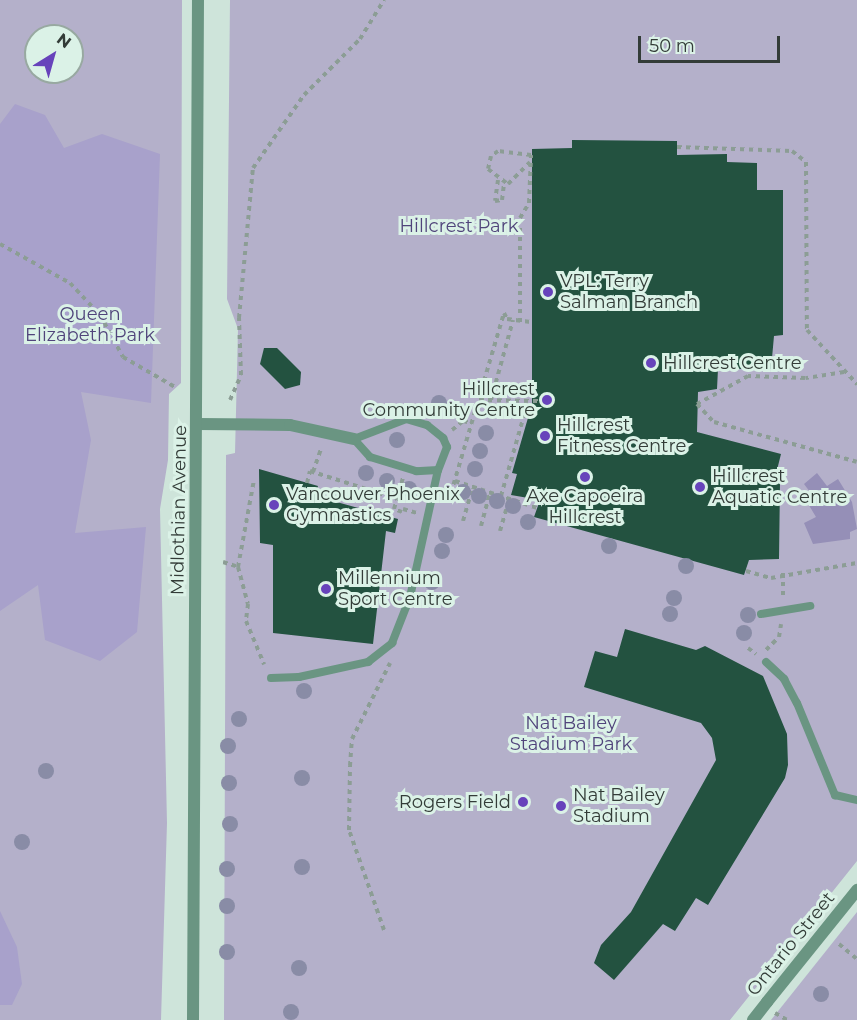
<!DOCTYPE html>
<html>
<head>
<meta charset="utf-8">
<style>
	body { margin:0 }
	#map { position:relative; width:857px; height:1020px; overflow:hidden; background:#cee4da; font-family:Montserrat,sans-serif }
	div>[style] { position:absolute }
	.green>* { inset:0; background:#b4b0ca }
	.forest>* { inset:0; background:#a8a1cb }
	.water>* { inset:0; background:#958fb7 }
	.building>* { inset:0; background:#235240 }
	.path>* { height:4px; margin-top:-2px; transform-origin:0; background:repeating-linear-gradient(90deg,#8c9d95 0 4.5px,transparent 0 9px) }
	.service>* { height:8px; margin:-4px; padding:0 4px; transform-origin:4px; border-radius:4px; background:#6a9582 }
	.pedestrian>* { height:12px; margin:-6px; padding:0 6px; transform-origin:6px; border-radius:6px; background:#6a9582 }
	.minor>* { height:12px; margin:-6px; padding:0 6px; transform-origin:6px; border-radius:6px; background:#6a9582 }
	.tertiary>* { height:12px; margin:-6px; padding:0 6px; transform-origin:6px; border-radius:6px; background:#6a9582 }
	.trees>* { width:16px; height:16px; margin:-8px; border-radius:50%; background:#898ca6 }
	.dots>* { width:16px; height:16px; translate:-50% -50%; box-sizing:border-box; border:3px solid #dbf2e7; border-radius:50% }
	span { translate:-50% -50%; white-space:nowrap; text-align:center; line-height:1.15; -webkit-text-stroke:6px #dbf2e7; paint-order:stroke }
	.park-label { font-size:18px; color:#50447b }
	.poi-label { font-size:18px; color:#333c38 }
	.left { translate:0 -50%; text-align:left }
	.right { translate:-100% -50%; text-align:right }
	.street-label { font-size:18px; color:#333c38 }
	.north { position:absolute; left:24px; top:24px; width:60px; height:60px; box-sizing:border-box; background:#dbf2e7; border:2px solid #98a9a1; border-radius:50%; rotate:37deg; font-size:16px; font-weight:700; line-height:24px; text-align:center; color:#333c38 }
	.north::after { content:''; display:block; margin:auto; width:21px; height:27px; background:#6743bb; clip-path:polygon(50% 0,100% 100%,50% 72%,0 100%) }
	.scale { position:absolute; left:638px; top:36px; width:142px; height:27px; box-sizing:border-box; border:3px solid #333c38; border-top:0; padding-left:8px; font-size:18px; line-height:21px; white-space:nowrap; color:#333c38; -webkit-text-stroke:4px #dbf2e7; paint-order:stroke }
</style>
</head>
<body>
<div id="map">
	<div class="green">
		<i style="clip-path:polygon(evenodd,0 0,182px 0,181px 383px,169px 394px,168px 460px,160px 509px,167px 823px,161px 1020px,0 1020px,0 0,36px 36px,72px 36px,72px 72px,36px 72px,36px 36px)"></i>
		<i style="clip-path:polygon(230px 0,857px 0,857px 861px,730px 1020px,224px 1020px,226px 455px,235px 453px,238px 329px,227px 299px)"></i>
		<i style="clip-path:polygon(857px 912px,857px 1020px,771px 1020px)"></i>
	</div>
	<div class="forest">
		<i style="clip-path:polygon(15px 104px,45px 115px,64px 148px,102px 134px,160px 154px,151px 403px,81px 392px,91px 440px,75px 533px,146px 527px,137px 632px,100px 661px,45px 640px,38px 585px,0 611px,0 124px)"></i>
		<i style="clip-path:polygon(0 911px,17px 947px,22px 984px,12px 1005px,0 1005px)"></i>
	</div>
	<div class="water">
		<i style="clip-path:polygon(817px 473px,827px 486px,838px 479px,852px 502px,857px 529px,850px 532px,850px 539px,813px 544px,804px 523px,816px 517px,804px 497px,810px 492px,804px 484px)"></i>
	</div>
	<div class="building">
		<i style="clip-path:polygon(572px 140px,677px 141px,677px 155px,727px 154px,727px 162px,757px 163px,757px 190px,783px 190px,783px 335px,774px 336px,771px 369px,718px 369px,717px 389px,698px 392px,697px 432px,781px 454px,774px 482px,780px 483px,779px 559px,749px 560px,744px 575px,534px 517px,540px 500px,511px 495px,517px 474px,512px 473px,532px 404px,532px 149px,572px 148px)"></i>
		<i style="clip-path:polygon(264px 348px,277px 348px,301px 372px,300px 385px,285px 389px,260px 364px)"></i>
		<i style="clip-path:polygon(259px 469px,318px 486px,315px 496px,398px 519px,395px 533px,386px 531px,373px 644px,273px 633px,273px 545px,260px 543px)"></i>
		<i style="clip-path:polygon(625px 629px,696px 650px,705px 646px,763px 676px,787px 734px,788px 765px,785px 778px,708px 905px,696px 898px,675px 931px,663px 924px,614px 980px,594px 963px,601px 945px,631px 912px,716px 760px,712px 738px,701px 723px,584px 687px,595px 651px,617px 657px)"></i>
	</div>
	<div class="path">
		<i style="left:677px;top:147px;width:115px;rotate:2deg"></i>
		<i style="left:792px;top:151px;width:18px;rotate:38deg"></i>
		<i style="left:806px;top:162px;width:168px;rotate:89.7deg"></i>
		<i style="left:807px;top:330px;width:74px;rotate:47.2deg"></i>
		<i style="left:498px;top:180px;width:21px;rotate:98deg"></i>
		<i style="left:495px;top:201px;width:7px;rotate:-8deg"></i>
		<i style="left:502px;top:200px;width:17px;rotate:-83deg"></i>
		<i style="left:0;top:244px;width:80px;rotate:29.1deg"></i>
		<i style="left:70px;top:283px;width:44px;rotate:46.8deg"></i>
		<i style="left:100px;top:315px;width:48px;rotate:61.3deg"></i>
		<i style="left:123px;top:357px;width:60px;rotate:30deg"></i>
		<i style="left:504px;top:313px;width:7px;rotate:63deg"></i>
		<i style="left:507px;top:319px;width:26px;rotate:7deg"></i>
		<i style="left:520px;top:322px;width:104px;rotate:-90deg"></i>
		<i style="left:520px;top:218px;width:17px;rotate:-59deg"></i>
		<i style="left:529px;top:203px;width:48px;rotate:-87.6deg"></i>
		<i style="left:531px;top:155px;width:33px;rotate:-173deg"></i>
		<i style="left:498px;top:151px;width:9px;rotate:144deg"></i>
		<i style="left:491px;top:156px;width:13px;rotate:103deg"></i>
		<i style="left:488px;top:169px;width:25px;rotate:37deg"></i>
		<i style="left:508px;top:184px;width:31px;rotate:-45deg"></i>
		<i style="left:844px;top:372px;width:39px;rotate:171deg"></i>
		<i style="left:805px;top:378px;width:57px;rotate:-178deg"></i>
		<i style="left:748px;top:376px;width:58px;rotate:151.2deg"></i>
		<i style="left:697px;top:404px;width:25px;rotate:47deg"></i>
		<i style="left:714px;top:422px;width:148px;rotate:15.6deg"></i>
		<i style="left:230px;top:400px;width:27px;rotate:-66deg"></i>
		<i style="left:241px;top:375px;width:57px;rotate:-92deg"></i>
		<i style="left:239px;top:318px;width:151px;rotate:-84.7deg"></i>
		<i style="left:253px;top:168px;width:89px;rotate:-55.1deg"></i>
		<i style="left:304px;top:95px;width:79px;rotate:-45deg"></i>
		<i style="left:360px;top:39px;width:46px;rotate:-58.4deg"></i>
		<i style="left:479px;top:400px;width:59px;rotate:1deg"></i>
		<i style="left:491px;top:400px;width:83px;rotate:-74.6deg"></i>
		<i style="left:452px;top:430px;width:14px;rotate:-39deg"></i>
		<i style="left:463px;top:421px;width:9px;rotate:13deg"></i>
		<i style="left:313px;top:472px;width:24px;rotate:-71deg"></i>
		<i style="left:455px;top:481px;width:86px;rotate:18.2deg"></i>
		<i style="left:307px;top:483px;width:12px;rotate:-76deg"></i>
		<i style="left:310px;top:471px;width:91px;rotate:17.8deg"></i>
		<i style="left:451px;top:493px;width:188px;rotate:-73.6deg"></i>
		<i style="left:501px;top:496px;width:99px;rotate:-74.1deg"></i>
		<i style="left:403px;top:509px;width:15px;rotate:16deg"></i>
		<i style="left:402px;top:512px;width:9px;rotate:-159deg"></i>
		<i style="left:394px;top:509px;width:32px;rotate:-74deg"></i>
		<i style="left:463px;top:521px;width:35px;rotate:-74deg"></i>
		<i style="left:481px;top:526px;width:35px;rotate:-75deg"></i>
		<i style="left:500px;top:531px;width:33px;rotate:-74deg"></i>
		<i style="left:223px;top:562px;width:16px;rotate:18deg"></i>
		<i style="left:238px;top:567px;width:38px;rotate:75deg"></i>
		<i style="left:248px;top:604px;width:17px;rotate:97deg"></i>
		<i style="left:246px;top:621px;width:47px;rotate:67.3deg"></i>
		<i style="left:238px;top:567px;width:88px;rotate:-79.6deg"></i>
		<i style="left:746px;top:571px;width:26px;rotate:16deg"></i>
		<i style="left:771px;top:578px;width:87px;rotate:-9.9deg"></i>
		<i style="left:783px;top:573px;width:26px;rotate:90deg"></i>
		<i style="left:748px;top:648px;width:10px;rotate:37deg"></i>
		<i style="left:766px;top:650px;width:18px;rotate:-45deg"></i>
		<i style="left:779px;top:637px;width:13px;rotate:-81deg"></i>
		<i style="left:384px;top:930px;width:106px;rotate:-109.3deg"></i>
		<i style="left:349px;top:830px;width:64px;rotate:-89.1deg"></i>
		<i style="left:350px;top:766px;width:27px;rotate:-86deg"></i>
		<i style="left:352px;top:739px;width:85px;rotate:-63.4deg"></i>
		<i style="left:839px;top:944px;width:23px;rotate:40deg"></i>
		<i style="left:775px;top:1013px;width:14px;rotate:30deg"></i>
	</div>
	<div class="service">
		<i style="left:406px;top:419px;width:22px;rotate:16deg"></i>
		<i style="left:427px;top:425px;width:21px;rotate:39deg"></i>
		<i style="left:443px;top:438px;width:10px;rotate:66deg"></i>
		<i style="left:447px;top:447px;width:25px;rotate:111deg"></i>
		<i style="left:438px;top:470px;width:22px;rotate:177deg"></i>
		<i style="left:416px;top:471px;width:48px;rotate:-163.1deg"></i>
		<i style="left:370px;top:457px;width:24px;rotate:-132deg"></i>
		<i style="left:354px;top:439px;width:56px;rotate:-21deg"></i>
		<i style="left:761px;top:614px;width:50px;rotate:-9.3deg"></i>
		<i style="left:766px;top:662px;width:25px;rotate:43deg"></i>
		<i style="left:784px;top:679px;width:27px;rotate:62deg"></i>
		<i style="left:797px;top:703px;width:100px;rotate:67.6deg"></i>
		<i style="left:835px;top:795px;width:23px;rotate:13deg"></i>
		<i style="left:271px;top:678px;width:28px;rotate:-2deg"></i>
		<i style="left:299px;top:677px;width:71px;rotate:-12.3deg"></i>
		<i style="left:368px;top:662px;width:31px;rotate:-38deg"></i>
		<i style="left:392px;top:643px;width:49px;rotate:-68.6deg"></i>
		<i style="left:410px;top:597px;width:130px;rotate:-77.6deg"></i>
	</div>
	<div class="pedestrian">
		<i style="left:767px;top:1002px;width:144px;rotate:-51.2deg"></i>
	</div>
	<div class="minor">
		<i style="left:198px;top:424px;width:92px;rotate:0.6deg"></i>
		<i style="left:290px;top:425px;width:66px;rotate:12.3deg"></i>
		<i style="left:753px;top:1020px;width:23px;rotate:-52deg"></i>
	</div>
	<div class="tertiary">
		<i style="left:193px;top:1020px;width:1020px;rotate:-89.72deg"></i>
	</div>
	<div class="trees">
		<i style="left:439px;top:403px"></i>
		<i style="left:486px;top:433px"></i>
		<i style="left:397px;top:440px"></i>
		<i style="left:480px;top:451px"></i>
		<i style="left:475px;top:469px"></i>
		<i style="left:366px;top:473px"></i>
		<i style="left:387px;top:481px"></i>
		<i style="left:409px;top:489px"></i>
		<i style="left:463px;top:492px"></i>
		<i style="left:479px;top:496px"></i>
		<i style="left:497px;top:501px"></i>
		<i style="left:513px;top:506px"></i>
		<i style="left:528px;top:522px"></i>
		<i style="left:446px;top:535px"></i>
		<i style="left:609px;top:546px"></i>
		<i style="left:442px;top:551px"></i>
		<i style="left:686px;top:566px"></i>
		<i style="left:432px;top:582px"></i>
		<i style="left:674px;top:598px"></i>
		<i style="left:670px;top:614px"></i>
		<i style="left:748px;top:615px"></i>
		<i style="left:744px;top:633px"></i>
		<i style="left:304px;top:691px"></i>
		<i style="left:239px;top:719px"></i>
		<i style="left:228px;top:746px"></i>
		<i style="left:46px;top:771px"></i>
		<i style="left:302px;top:778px"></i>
		<i style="left:229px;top:783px"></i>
		<i style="left:230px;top:824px"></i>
		<i style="left:22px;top:842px"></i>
		<i style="left:302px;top:867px"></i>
		<i style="left:227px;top:869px"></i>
		<i style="left:227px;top:906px"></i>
		<i style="left:227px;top:952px"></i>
		<i style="left:299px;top:968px"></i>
		<i style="left:821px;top:994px"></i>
		<i style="left:291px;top:1012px"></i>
	</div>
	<div class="dots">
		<i style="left:548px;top:292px;background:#6743bb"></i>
		<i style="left:651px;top:363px;background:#6743bb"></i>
		<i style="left:547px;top:400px;background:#6743bb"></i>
		<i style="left:545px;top:436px;background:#6743bb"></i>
		<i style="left:585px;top:477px;background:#6743bb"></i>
		<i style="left:700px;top:487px;background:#6743bb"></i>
		<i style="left:274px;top:505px;background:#6743bb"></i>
		<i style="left:326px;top:589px;background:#6743bb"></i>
		<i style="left:523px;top:802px;background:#6743bb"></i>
		<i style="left:561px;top:806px;background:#6743bb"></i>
	</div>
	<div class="park-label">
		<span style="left:459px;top:226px">Hillcrest Park</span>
		<span style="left:90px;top:325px">Queen<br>Elizabeth Park</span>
		<span style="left:571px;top:734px">Nat Bailey<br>Stadium Park</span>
	</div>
	<div class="poi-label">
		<span class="left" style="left:560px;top:292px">VPL: Terry<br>Salman Branch</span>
		<span class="left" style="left:663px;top:363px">Hillcrest Centre</span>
		<span class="right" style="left:535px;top:400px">Hillcrest<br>Community Centre</span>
		<span class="left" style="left:557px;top:436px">Hillcrest<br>Fitness Centre</span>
		<span class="left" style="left:712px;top:487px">Hillcrest<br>Aquatic Centre</span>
		<span class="left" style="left:286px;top:505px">Vancouver Phoenix<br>Gymnastics</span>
		<span style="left:585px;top:507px">Axe Capoeira<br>Hillcrest</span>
		<span class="left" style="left:338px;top:589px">Millennium<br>Sport Centre</span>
		<span class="left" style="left:573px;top:806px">Nat Bailey<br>Stadium</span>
		<span class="right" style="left:511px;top:802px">Rogers Field</span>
	</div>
	<div class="street-label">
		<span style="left:179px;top:510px;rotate:-89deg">Midlothian Avenue</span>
		<span style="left:791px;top:944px;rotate:-51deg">Ontario Street</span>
	</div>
	<div class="north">N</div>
	<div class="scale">50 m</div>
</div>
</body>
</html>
